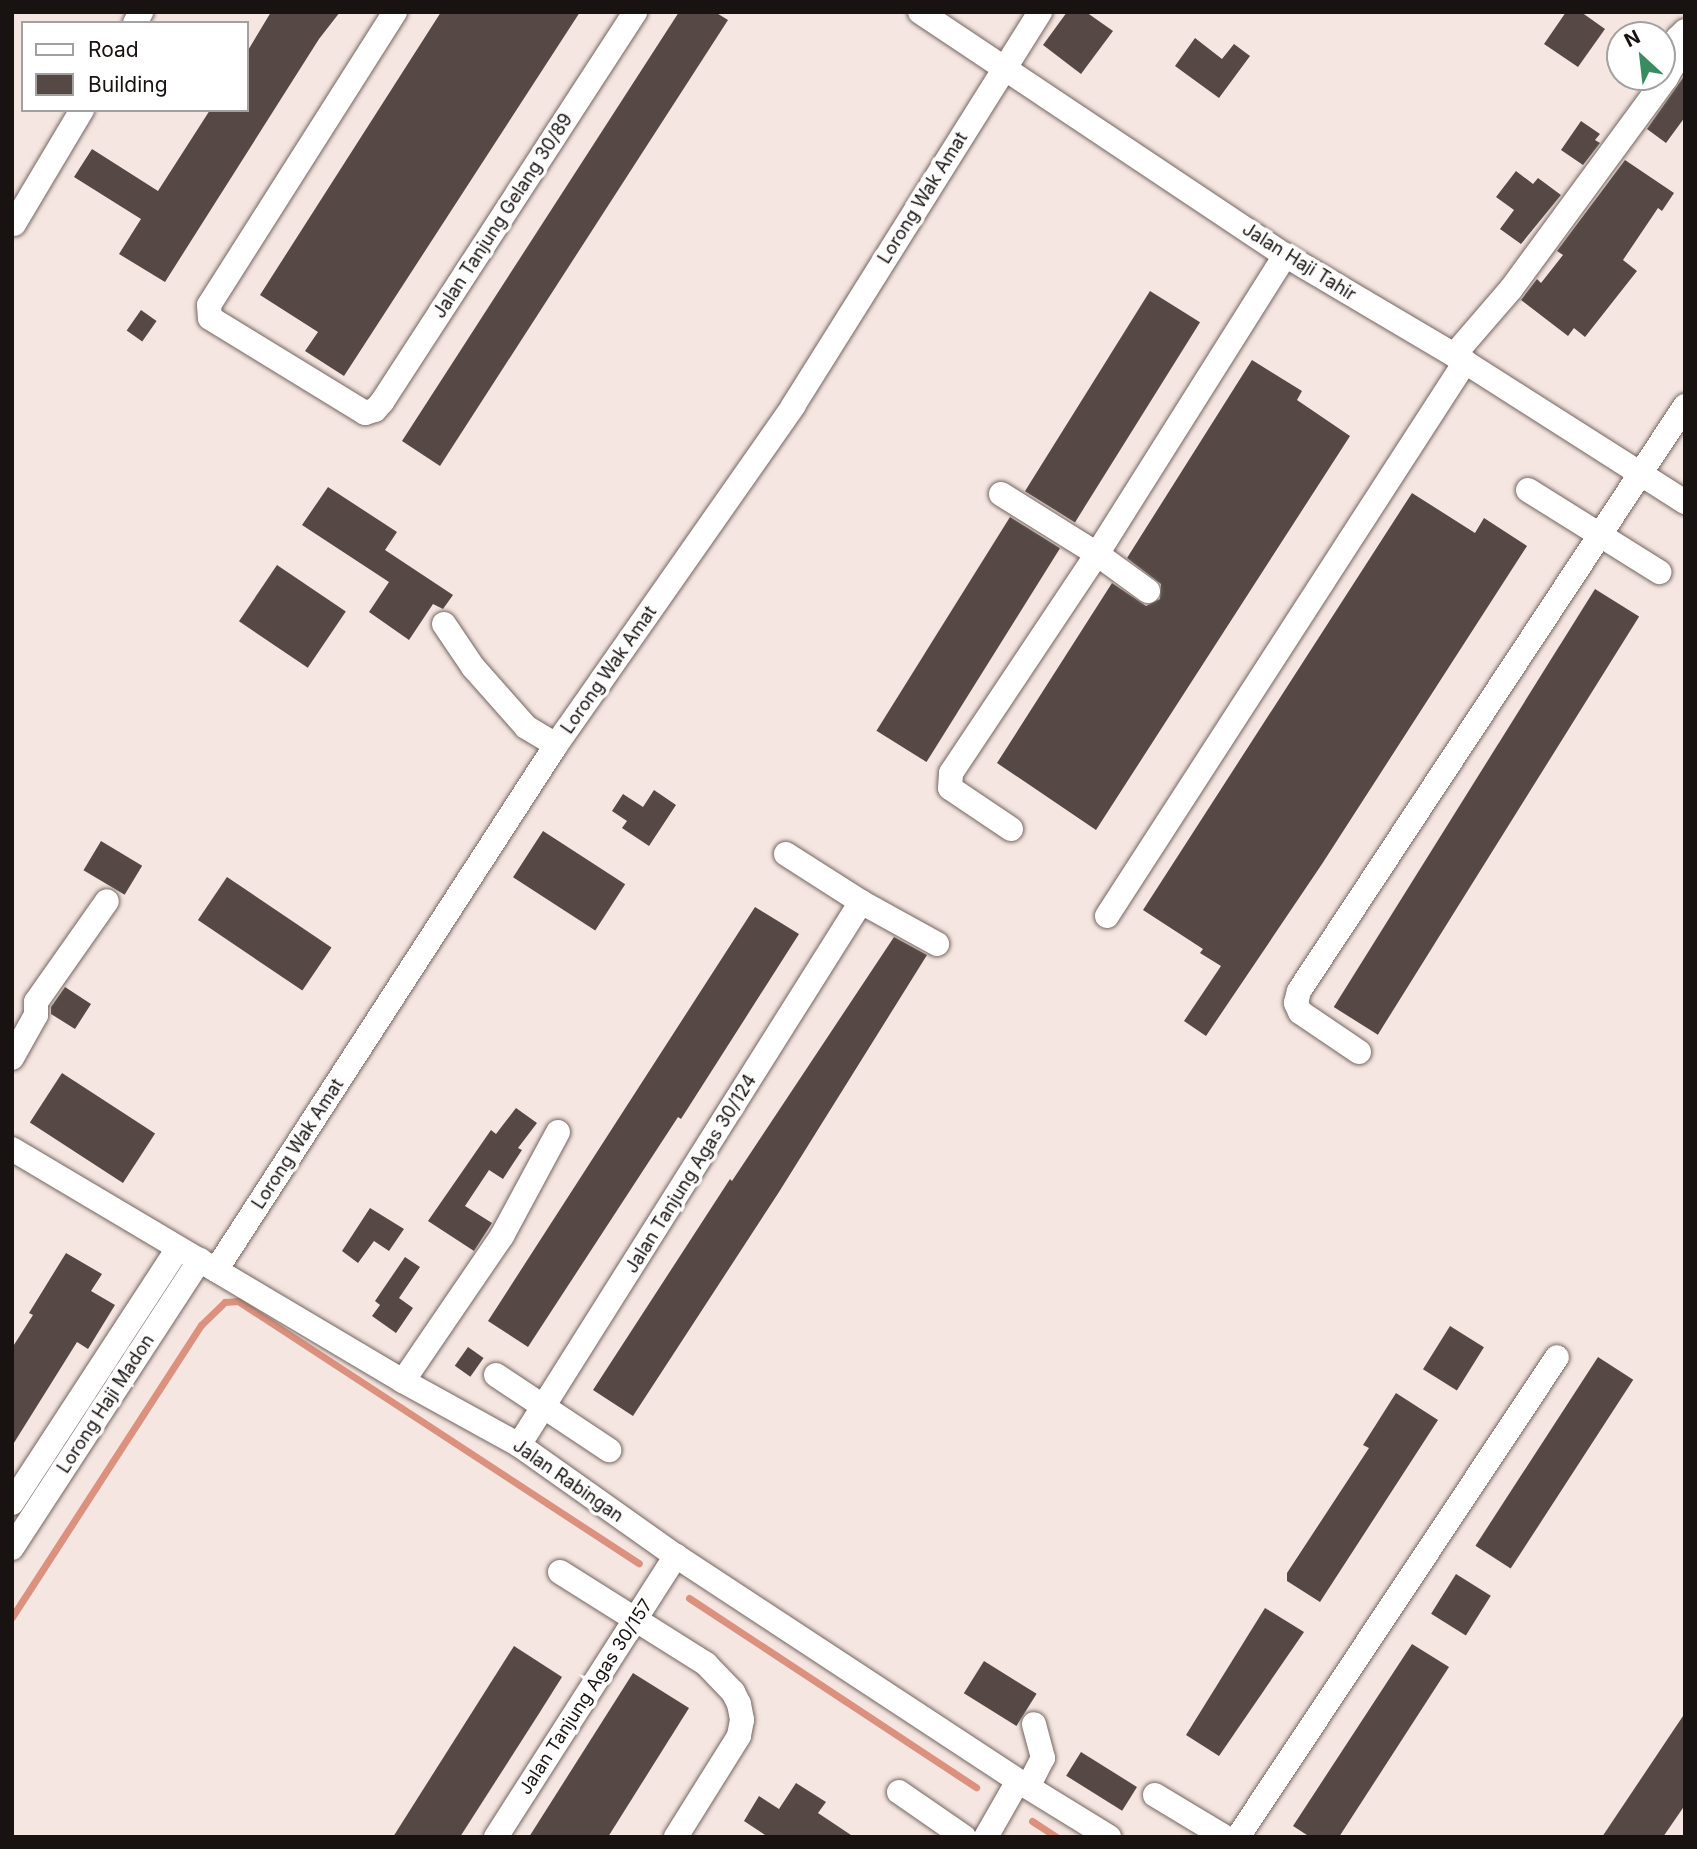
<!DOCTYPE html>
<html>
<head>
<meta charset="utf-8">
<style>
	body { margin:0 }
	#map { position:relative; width:1697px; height:1849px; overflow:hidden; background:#f6e6e1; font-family:Inter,sans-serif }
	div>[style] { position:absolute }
	.stream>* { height:7px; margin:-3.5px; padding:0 3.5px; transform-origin:3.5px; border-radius:3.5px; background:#db917d }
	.building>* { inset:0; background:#564945; transform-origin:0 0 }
	.roads { filter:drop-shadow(0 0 2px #736561) drop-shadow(0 0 2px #736561) }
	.minor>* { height:24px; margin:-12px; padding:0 12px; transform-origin:12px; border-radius:12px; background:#fff }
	span { translate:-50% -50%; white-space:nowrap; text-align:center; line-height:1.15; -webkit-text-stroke:7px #fff; paint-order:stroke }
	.street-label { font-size:18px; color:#181211 }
	.frame { position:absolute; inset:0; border:14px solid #181211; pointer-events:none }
	.legend { position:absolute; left:21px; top:21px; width:228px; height:91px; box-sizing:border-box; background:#fff; border:2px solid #a3a0a0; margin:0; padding:9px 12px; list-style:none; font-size:21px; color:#181211 }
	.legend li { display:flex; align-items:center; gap:14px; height:35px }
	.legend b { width:35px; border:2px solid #a3a0a0 }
	.north { position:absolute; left:1606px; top:21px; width:70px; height:70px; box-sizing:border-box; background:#fff; border:2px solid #a3a0a0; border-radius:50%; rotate:333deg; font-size:19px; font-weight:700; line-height:28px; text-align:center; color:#181211 }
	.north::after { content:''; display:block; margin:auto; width:24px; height:32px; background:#388c5f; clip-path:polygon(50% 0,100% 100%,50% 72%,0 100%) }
</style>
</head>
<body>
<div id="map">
	<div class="stream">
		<i style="left:689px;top:1598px;width:344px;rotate:33.4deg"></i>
		<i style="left:12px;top:1617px;width:348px;rotate:-57.1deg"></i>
		<i style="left:201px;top:1325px;width:33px;rotate:-44deg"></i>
		<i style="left:225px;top:1302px;width:13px;rotate:-4deg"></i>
		<i style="left:238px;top:1301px;width:479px;rotate:33.2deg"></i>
		<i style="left:1032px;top:1821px;width:30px;rotate:33deg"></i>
	</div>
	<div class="building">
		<i style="clip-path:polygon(271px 12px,340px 12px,319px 39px,165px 282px,119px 254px,141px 219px,74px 177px,92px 149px,158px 191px,210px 110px,247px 110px,247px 52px)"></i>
		<i style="clip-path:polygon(441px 12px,580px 12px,344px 376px,305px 351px,318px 332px,260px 295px)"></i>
		<i style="clip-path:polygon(679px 12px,715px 12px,728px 20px,440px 466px,402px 441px)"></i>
		<i style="clip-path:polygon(1067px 12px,1086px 12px,1113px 31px,1081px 74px,1043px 45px)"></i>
		<i style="clip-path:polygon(1566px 12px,1581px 12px,1605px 29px,1578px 67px,1544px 44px)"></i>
		<i style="clip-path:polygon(1195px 38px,1222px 59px,1234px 44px,1250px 56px,1219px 98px,1175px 66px)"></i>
		<i style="clip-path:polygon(1685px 75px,1685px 117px,1666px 143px,1647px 129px)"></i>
		<i style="clip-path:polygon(1581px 121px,1600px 134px,1595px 140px,1600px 143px,1583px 165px,1561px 150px)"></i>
		<i style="clip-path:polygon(1625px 160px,1674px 193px,1662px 211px,1658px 208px,1623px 260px,1637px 271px,1585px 337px,1574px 328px,1568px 336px,1521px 300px,1537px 279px,1541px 283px,1563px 255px,1557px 251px)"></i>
		<i style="clip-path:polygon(1516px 171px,1533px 184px,1538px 178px,1561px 195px,1521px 244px,1500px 229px,1514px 210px,1496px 197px)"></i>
		<i style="left:1150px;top:291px;width:59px;height:236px;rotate:32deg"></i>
		<i style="left:141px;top:310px;width:19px;height:25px;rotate:35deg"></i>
		<i style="clip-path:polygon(1252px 360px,1302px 391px,1297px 400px,1350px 436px,1096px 830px,997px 763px,1112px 583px,1146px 606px,1160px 599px,1161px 584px,1127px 558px)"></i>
		<i style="clip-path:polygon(328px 487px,397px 532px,385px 550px,453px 595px,443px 609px,433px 604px,409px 640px,369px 612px,389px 582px,302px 525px)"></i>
		<i style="clip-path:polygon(1412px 493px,1475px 533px,1484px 518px,1527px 546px,1322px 864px,1206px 1036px,1184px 1021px,1221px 966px,1200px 953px,1203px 949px,1143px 910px)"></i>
		<i style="left:1010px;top:517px;width:59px;height:252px;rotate:32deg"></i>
		<i style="left:277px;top:565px;width:83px;height:68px;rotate:34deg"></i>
		<i style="left:1595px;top:589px;width:52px;height:493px;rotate:32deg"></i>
		<i style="clip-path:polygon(654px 790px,676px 805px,649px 846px,622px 828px,627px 821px,612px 811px,623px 794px,643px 807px)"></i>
		<i style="left:543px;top:831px;width:98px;height:55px;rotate:33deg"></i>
		<i style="left:101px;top:841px;width:48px;height:34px;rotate:31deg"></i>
		<i style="left:227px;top:877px;width:126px;height:52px;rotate:34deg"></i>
		<i style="clip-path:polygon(755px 907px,799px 934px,681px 1119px,678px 1117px,528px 1347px,488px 1321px)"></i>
		<i style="clip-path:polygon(894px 937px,927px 955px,779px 1192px,633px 1416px,593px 1390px,730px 1179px,732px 1181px)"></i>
		<i style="clip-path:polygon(65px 987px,91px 1004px,75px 1029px,51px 1014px,51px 1007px)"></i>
		<i style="left:62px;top:1073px;width:111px;height:59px;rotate:33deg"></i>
		<i style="clip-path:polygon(516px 1108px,537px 1123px,518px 1148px,522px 1150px,503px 1179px,489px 1170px,465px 1206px,492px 1223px,474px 1251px,428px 1221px,491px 1130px,496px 1134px)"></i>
		<i style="clip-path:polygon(370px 1208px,404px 1229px,389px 1251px,374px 1241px,358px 1263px,342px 1251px)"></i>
		<i style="clip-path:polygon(66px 1253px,102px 1274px,91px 1291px,115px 1305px,88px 1349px,77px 1342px,12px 1446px,12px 1348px,33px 1315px,29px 1313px)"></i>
		<i style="clip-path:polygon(405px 1257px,420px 1267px,399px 1298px,413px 1308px,396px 1333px,372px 1316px,380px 1305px,375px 1301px)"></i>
		<i style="left:1450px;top:1326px;width:40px;height:51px;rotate:32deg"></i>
		<i style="left:468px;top:1347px;width:19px;height:23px;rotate:35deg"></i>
		<i style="left:1598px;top:1357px;width:42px;height:225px;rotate:33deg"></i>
		<i style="clip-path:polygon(1396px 1393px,1438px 1420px,1320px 1602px,1287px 1581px,1287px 1573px,1369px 1448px,1363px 1445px)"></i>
		<i style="left:1456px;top:1574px;width:41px;height:47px;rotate:32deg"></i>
		<i style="clip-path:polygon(1265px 1608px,1304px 1632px,1219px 1756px,1186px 1735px)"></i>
		<i style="clip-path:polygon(1412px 1644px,1449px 1667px,1339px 1837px,1310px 1837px,1293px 1826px)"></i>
		<i style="clip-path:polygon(514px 1646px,562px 1677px,540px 1712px,460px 1837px,393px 1837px)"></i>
		<i style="left:984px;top:1661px;width:62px;height:38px;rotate:32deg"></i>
		<i style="clip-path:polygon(633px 1673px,689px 1708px,608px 1837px,529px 1837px)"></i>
		<i style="clip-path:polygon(1685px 1713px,1685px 1805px,1663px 1837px,1602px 1837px)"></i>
		<i style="left:1081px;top:1752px;width:66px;height:28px;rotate:32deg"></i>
		<i style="clip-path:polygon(796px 1783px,826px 1802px,818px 1813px,854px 1837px,768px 1837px,744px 1821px,759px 1796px,779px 1809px)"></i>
	</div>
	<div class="roads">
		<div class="minor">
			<i style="left:395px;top:12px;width:347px;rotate:122.4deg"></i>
			<i style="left:209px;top:305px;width:13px;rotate:86deg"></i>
			<i style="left:210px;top:318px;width:182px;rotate:31.5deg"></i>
			<i style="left:365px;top:413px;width:10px;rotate:-17deg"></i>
			<i style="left:375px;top:410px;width:11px;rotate:-49deg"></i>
			<i style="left:382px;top:402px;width:465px;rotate:-57deg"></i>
			<i style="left:920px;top:12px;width:438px;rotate:33.7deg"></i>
			<i style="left:1285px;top:255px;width:196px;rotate:30.6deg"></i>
			<i style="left:1454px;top:355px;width:274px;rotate:32.5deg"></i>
			<i style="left:135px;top:23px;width:13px;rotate:-61deg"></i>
			<i style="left:14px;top:224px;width:133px;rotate:-59.2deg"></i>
			<i style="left:1454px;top:355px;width:87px;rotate:-49.2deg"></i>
			<i style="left:1511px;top:289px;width:262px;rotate:-53.7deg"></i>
			<i style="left:1666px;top:78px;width:13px;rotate:-61deg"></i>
			<i style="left:1672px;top:67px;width:12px;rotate:-95deg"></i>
			<i style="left:1671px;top:55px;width:18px;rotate:-68deg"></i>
			<i style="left:1678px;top:38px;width:10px;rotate:-45deg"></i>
			<i style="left:1528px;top:490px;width:155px;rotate:32deg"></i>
			<i style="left:1001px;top:494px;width:113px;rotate:32deg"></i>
			<i style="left:1097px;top:554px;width:63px;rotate:36deg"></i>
			<i style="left:444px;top:624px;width:52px;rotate:56deg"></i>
			<i style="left:473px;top:667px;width:80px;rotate:48.5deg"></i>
			<i style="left:526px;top:727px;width:35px;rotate:31deg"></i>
			<i style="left:1011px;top:829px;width:73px;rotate:-146.1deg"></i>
			<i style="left:950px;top:788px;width:15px;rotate:-86deg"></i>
			<i style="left:951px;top:773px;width:263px;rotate:-56.3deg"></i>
			<i style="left:1097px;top:554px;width:353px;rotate:-57.8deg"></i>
			<i style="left:786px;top:854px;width:89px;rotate:32.6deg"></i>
			<i style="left:861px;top:902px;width:87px;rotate:28.9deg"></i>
			<i style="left:1107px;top:916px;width:660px;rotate:-57.13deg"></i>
			<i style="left:1359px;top:1052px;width:71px;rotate:-145.9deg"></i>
			<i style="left:1300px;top:1012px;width:10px;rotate:-114deg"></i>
			<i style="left:1296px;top:1003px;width:12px;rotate:-76deg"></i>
			<i style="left:1299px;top:991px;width:701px;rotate:-56.58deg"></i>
			<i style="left:12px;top:1058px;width:49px;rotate:-60.8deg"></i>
			<i style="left:36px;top:1015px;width:13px;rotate:-90deg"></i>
			<i style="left:36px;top:1002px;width:123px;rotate:-54.9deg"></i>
			<i style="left:12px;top:1149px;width:455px;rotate:30.7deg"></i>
			<i style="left:403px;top:1381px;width:132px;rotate:28.9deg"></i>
			<i style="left:519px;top:1445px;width:192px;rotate:35.3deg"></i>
			<i style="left:676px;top:1556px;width:409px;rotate:33.3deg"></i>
			<i style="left:1018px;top:1781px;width:107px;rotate:31.6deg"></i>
			<i style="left:216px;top:1270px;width:625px;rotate:-57.07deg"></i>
			<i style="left:556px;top:745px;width:414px;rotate:-55deg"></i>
			<i style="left:793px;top:406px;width:465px;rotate:-57.9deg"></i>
			<i style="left:496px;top:1375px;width:136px;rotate:33.6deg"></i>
			<i style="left:403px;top:1381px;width:176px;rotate:-55.7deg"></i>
			<i style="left:502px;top:1236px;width:118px;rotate:-61.7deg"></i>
			<i style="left:519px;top:1445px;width:642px;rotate:-57.8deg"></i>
			<i style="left:12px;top:1503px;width:304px;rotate:-56.9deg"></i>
			<i style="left:12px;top:1548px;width:344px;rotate:-56.9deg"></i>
			<i style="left:560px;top:1572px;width:173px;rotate:32.2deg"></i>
			<i style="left:706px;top:1664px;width:39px;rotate:46deg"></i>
			<i style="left:733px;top:1692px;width:13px;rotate:63deg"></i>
			<i style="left:739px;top:1704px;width:16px;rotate:79deg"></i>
			<i style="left:742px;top:1720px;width:16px;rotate:101deg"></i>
			<i style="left:739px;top:1736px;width:119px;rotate:122deg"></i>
			<i style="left:1028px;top:1787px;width:33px;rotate:-63deg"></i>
			<i style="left:1043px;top:1758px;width:35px;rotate:-105deg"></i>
			<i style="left:899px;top:1792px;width:79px;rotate:34.7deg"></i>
			<i style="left:1155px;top:1795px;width:82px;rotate:31deg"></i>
			<i style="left:496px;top:1837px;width:334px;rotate:-57.4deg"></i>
			<i style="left:986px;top:1837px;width:64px;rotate:-60.3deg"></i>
			<i style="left:1238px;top:1837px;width:576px;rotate:-56.39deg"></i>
		</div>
	</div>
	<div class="street-label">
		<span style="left:923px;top:198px;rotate:-58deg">Lorong Wak Amat</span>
		<span style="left:503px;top:216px;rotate:-57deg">Jalan Tanjung Gelang 30/89</span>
		<span style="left:1299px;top:262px;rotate:32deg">Jalan Haji Tahir</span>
		<span style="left:609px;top:670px;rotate:-55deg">Lorong Wak Amat</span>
		<span style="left:298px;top:1144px;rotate:-57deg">Lorong Wak Amat</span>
		<span style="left:691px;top:1174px;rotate:-58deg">Jalan Tanjung Agas 30/124</span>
		<span style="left:106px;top:1404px;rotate:-57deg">Lorong Haji Madon</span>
		<span style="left:568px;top:1481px;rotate:35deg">Jalan Rabingan</span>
		<span style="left:586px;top:1697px;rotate:-57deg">Jalan Tanjung Agas 30/157</span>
	</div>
	<div class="frame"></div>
	<ul class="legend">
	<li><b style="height:9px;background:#fff"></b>Road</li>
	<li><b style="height:19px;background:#564945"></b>Building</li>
	</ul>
	<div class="north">N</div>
</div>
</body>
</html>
